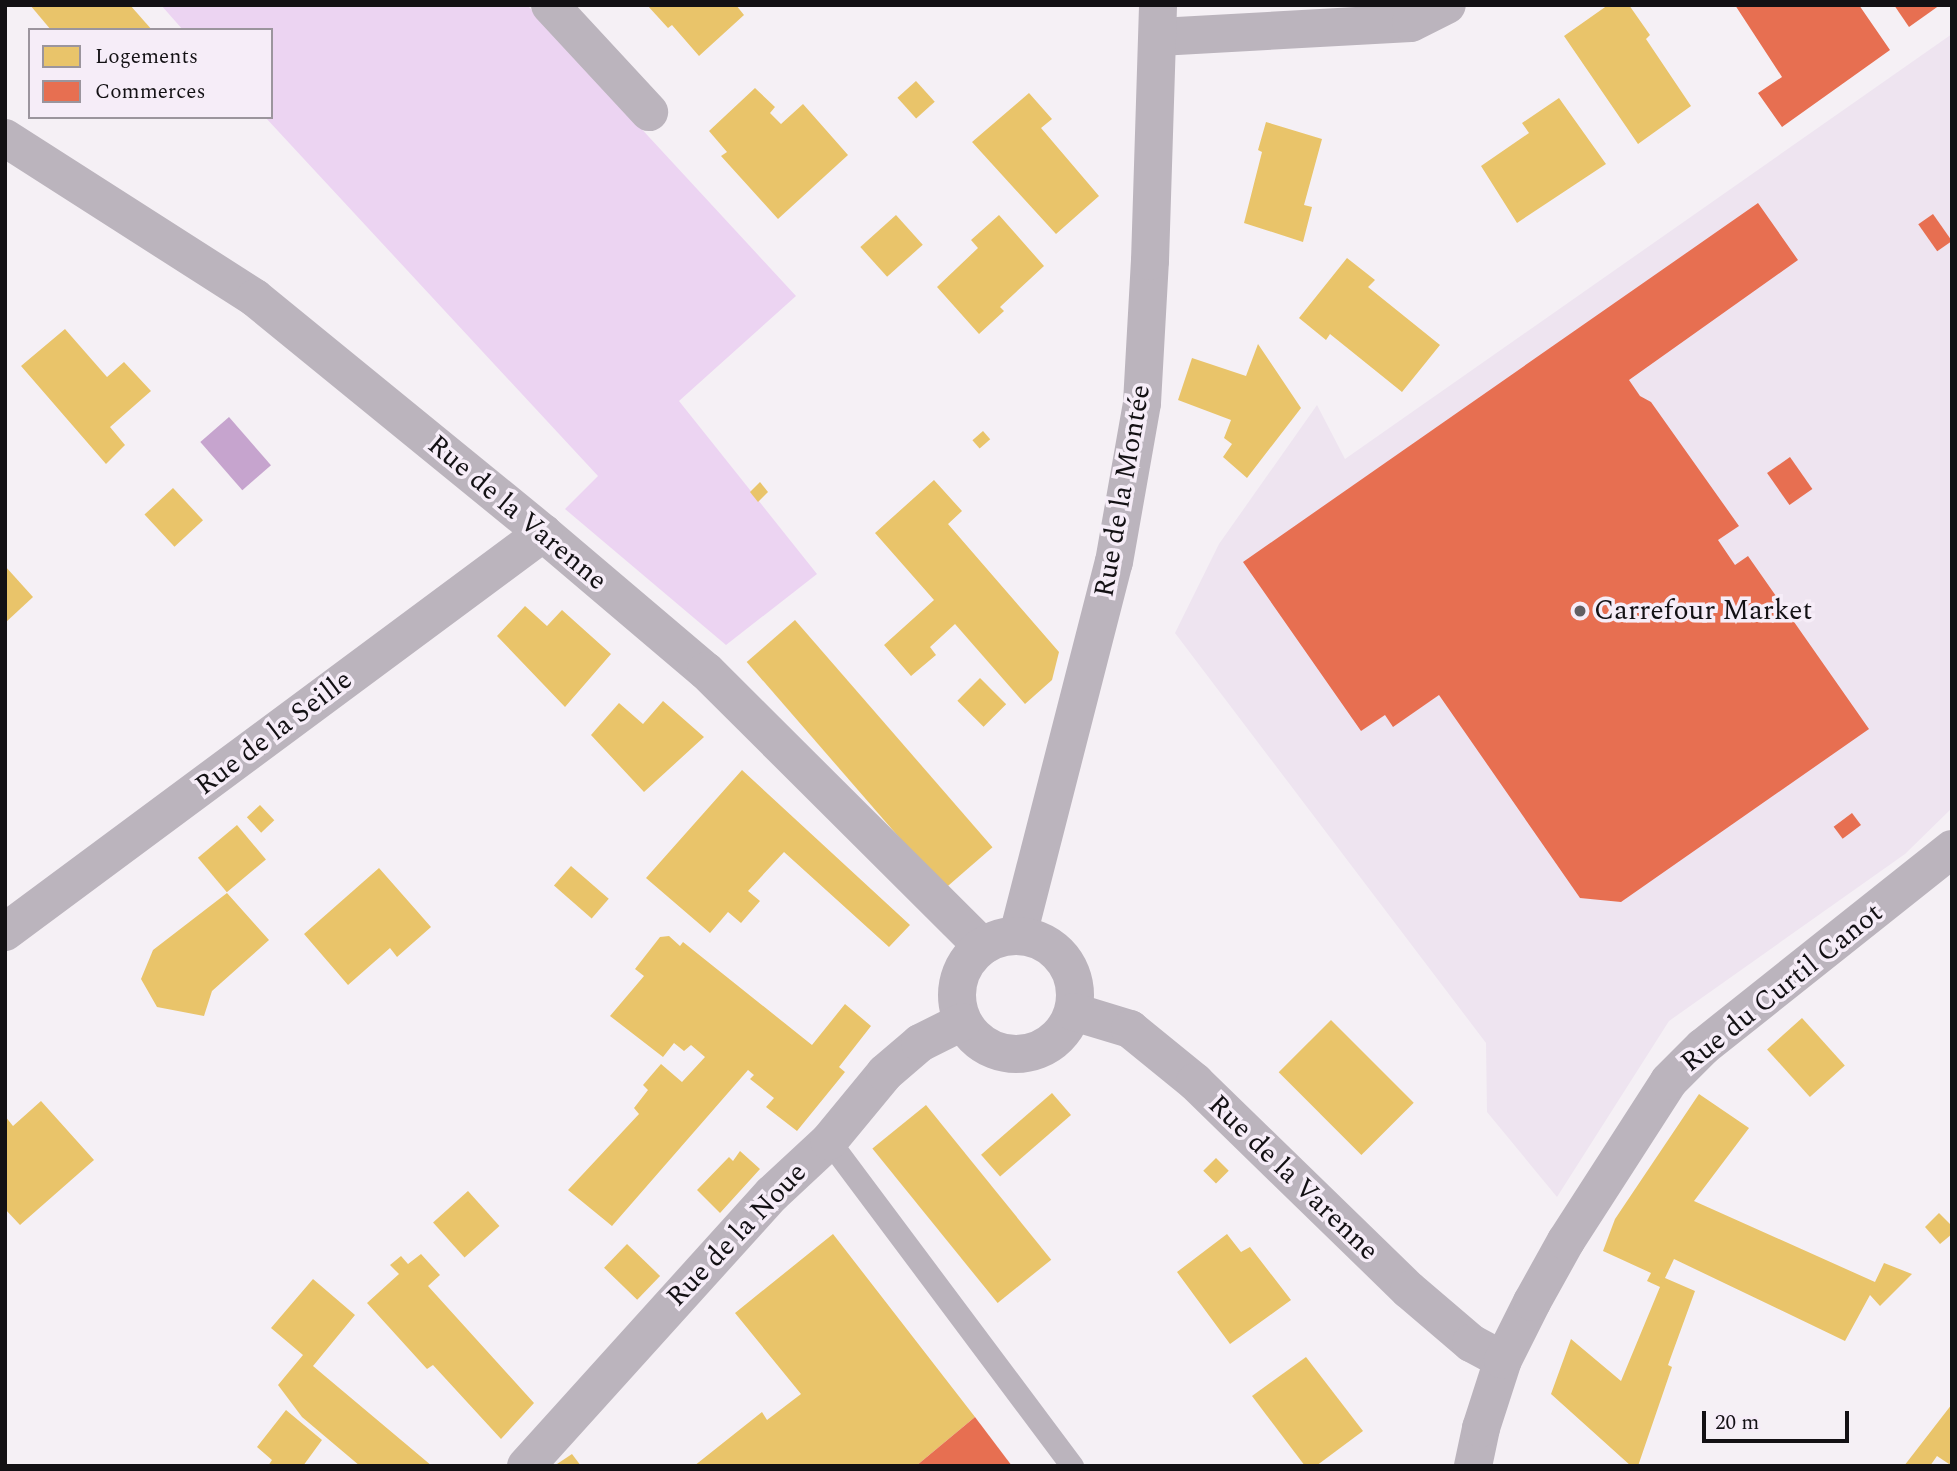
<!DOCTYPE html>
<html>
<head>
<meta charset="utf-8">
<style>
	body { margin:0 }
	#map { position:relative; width:1957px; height:1471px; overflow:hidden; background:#f5f0f5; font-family:Spectral,serif }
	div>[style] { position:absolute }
	.built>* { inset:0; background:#eee4f0 }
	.green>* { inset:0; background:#ecd4f2 }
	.water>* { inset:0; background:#c6a4ce; transform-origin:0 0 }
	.homes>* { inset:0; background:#e9c46a; transform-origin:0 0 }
	.shops>* { inset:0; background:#e76f51; transform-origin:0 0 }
	.service>* { height:23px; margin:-11.5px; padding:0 11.5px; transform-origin:11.5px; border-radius:11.5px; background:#bbb4bd }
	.minor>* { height:38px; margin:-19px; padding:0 19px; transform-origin:19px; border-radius:19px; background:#bbb4bd }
	.minor>.ring { margin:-19px; padding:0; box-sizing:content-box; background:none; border:38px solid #bbb4bd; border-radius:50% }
	.dots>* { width:19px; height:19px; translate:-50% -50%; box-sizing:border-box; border:4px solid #f6edf8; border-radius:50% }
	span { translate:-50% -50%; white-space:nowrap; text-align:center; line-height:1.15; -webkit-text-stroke:7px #f6edf8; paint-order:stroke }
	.street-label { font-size:28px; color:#131114 }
	.poi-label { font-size:28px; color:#131114 }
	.left { translate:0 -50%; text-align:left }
	.frame { position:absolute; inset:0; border:7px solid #131114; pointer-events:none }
	.legend { position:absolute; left:28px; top:28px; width:245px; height:91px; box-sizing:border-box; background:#f6edf8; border:2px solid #9b959d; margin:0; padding:9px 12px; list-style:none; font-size:21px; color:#131114 }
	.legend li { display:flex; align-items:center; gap:14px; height:35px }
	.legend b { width:35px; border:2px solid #9b959d }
	.scale { position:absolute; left:1702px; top:1411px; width:147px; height:32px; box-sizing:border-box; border:4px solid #131114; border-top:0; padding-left:9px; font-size:21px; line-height:24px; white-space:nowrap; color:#131114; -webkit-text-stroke:5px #f6edf8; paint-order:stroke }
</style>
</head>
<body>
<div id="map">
	<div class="built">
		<i style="clip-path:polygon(1952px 34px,1952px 808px,1905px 854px,1669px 1021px,1557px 1197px,1487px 1112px,1486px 1043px,1175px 633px,1219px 544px,1317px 405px,1345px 459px)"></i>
	</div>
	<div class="green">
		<i style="clip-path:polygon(161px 5px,527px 5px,796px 296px,679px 401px,817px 574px,726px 645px,565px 509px,598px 476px,265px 117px,271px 117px,271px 30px,183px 30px)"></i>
	</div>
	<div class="water">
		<i style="left:229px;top:417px;width:64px;height:38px;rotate:49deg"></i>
	</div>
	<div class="homes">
		<i style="clip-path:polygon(30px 5px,130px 5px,152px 30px,51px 30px)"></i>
		<i style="clip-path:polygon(647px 5px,736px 5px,744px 15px,699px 56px,672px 25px,668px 28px)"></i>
		<i style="clip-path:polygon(1608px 5px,1629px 5px,1650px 35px,1646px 39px,1691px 106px,1638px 144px,1564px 36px)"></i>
		<i style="left:916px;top:81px;width:28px;height:25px;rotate:48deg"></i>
		<i style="clip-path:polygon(755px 88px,775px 107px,770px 113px,781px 124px,803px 104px,848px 155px,778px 219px,721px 156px,727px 152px,709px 131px)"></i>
		<i style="clip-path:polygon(1029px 93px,1052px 119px,1041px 128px,1099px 196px,1056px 234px,972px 142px)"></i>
		<i style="clip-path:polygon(1559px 98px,1606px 164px,1517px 223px,1481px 166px,1529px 133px,1522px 123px)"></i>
		<i style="clip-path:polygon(1266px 122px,1322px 139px,1304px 205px,1312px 207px,1303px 242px,1244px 223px,1262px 152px,1258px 150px)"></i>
		<i style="left:896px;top:215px;width:40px;height:48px;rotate:48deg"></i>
		<i style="clip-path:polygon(999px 215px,1044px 266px,1000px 307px,1004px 311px,979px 334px,937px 287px,978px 248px,971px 240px)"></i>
		<i style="clip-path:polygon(1347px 258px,1375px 280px,1368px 287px,1440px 345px,1402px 392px,1330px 334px,1326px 340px,1299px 318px)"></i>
		<i style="clip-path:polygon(65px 329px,107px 377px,124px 362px,151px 391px,110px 427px,125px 445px,106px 464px,21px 366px)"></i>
		<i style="clip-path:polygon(1258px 344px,1301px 408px,1247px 478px,1223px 457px,1232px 444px,1224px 438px,1231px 420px,1178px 400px,1192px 358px,1246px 376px)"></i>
		<i style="left:983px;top:431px;width:11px;height:14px;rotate:49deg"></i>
		<i style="clip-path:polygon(934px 480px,962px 511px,948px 524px,1059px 652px,1052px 680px,1025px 704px,955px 624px,930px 647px,936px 655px,911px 676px,884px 645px,934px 600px,875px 533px)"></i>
		<i style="clip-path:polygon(760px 482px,768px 492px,758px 502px,750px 492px)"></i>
		<i style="left:173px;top:488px;width:44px;height:39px;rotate:47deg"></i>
		<i style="clip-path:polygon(5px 566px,33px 597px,5px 623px)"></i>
		<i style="clip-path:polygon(525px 606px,547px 626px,562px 610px,611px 654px,565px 707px,497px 636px)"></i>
		<i style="left:795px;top:620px;width:301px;height:64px;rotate:49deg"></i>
		<i style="left:980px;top:678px;width:37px;height:32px;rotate:45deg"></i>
		<i style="clip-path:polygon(663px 701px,704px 737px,644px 792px,591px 735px,619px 703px,643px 724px)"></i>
		<i style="clip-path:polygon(742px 770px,910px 925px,889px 947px,784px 852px,748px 891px,760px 901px,741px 923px,728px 912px,710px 933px,646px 878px)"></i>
		<i style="left:260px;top:805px;width:21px;height:18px;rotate:47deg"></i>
		<i style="left:237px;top:825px;width:45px;height:51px;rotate:50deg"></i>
		<i style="left:571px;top:866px;width:50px;height:26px;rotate:41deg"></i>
		<i style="clip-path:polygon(379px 868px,431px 927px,397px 957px,390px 948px,348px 985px,304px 934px)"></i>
		<i style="clip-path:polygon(227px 893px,269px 940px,212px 991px,204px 1016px,157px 1007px,141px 979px,153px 950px)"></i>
		<i style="clip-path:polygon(669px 936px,680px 946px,683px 942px,812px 1045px,845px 1004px,871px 1026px,839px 1067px,845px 1072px,797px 1131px,766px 1107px,774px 1098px,750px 1079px,754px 1075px,748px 1070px,612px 1226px,568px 1190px,639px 1114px,634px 1108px,648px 1090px,643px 1085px,661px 1064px,682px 1082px,705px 1057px,691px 1045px,684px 1051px,674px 1043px,663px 1057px,610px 1016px,644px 976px,635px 969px,660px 937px)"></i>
		<i style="left:1802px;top:1018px;width:64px;height:47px;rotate:48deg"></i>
		<i style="left:1331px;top:1020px;width:117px;height:74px;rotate:45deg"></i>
		<i style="left:1052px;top:1093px;width:29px;height:94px;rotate:49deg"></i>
		<i style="clip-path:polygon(1699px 1094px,1749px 1128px,1694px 1201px,1875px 1282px,1884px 1263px,1912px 1274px,1880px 1306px,1870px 1295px,1845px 1341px,1674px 1259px,1665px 1278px,1695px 1291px,1668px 1365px,1672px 1367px,1638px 1466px,1631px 1466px,1551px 1394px,1571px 1339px,1621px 1381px,1660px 1287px,1647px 1281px,1651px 1273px,1603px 1251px,1615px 1219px)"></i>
		<i style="clip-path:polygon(41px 1101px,94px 1160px,20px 1225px,5px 1209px,5px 1116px,13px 1126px)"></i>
		<i style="left:926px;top:1105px;width:199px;height:69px;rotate:51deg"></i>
		<i style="clip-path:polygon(740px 1151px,760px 1169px,720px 1213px,697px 1190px,729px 1157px,733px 1161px)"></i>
		<i style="left:1216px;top:1158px;width:18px;height:18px;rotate:45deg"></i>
		<i style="left:468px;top:1191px;width:47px;height:47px;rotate:48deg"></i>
		<i style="clip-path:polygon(1939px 1213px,1952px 1226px,1952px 1234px,1940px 1244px,1925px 1227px)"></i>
		<i style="clip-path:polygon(833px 1234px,975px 1417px,916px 1466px,694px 1466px,762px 1412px,767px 1420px,801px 1394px,735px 1313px)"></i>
		<i style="clip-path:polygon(1227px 1234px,1241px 1252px,1250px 1247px,1291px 1300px,1230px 1344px,1177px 1272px)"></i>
		<i style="left:627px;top:1244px;width:46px;height:33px;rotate:44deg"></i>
		<i style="clip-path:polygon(421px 1254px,440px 1275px,428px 1286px,534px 1403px,501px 1439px,433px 1365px,427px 1369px,367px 1303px,399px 1274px,390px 1265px,401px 1256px,408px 1264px)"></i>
		<i style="clip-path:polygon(313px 1279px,355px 1315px,313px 1366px,432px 1466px,360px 1466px,302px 1417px,278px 1385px,303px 1355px,271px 1328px)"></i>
		<i style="clip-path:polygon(1306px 1357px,1363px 1431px,1316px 1466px,1305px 1466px,1252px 1396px)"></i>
		<i style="clip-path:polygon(1952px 1404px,1952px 1466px,1937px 1456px,1930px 1466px,1904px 1466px)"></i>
		<i style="clip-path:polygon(286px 1410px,322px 1440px,303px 1466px,268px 1466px,272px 1460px,257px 1447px)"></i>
		<i style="clip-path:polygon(572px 1454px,581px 1466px,554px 1466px)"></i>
	</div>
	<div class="shops">
		<i style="clip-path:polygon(1735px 5px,1859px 5px,1890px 50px,1782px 127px,1758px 93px,1782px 77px)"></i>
		<i style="clip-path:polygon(1894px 5px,1940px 5px,1909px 27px)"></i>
		<i style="clip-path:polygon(1758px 203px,1798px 260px,1629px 380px,1640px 396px,1651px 402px,1739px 526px,1718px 540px,1735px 565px,1748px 556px,1869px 729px,1621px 902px,1580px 898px,1439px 695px,1393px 727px,1385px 715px,1361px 731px,1243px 562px)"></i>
		<i style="left:1933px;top:214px;width:33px;height:18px;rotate:55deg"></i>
		<i style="left:1790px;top:457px;width:39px;height:28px;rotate:55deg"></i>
		<i style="left:1852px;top:813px;width:15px;height:23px;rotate:53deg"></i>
		<i style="clip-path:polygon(975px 1417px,1012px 1466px,916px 1466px)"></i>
	</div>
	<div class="service">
		<i style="left:829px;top:1141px;width:406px;rotate:53.2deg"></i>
	</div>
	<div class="minor">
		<i style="left:550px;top:5px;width:146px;rotate:47.2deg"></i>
		<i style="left:1159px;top:37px;width:252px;rotate:-3.2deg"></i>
		<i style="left:1411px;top:23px;width:40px;rotate:-26.6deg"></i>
		<i style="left:5px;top:138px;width:297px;rotate:32.6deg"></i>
		<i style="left:255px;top:298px;width:372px;rotate:39.2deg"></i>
		<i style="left:543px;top:533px;width:214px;rotate:40.3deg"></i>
		<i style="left:706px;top:671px;width:390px;rotate:44.9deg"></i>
		<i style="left:5px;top:932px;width:670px;rotate:-36.56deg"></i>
		<i style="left:1018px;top:935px;width:385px;rotate:-75.6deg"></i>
		<i style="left:1114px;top:562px;width:161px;rotate:-80deg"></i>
		<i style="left:1142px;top:403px;width:142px;rotate:-86.8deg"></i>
		<i style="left:1150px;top:261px;width:256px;rotate:-88.2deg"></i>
		<i class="ring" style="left:957px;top:936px;width:80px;height:80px"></i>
		<i style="left:1074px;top:1012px;width:59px;rotate:16.9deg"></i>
		<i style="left:1130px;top:1029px;width:84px;rotate:39.2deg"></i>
		<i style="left:1195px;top:1082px;width:298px;rotate:44.2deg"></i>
		<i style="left:1409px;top:1290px;width:82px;rotate:40.5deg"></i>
		<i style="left:1471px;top:1343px;width:36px;rotate:28deg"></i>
		<i style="left:526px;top:1466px;width:367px;rotate:-47.9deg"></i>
		<i style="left:772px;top:1194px;width:78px;rotate:-42.9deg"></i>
		<i style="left:829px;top:1141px;width:88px;rotate:-50.5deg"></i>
		<i style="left:885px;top:1073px;width:46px;rotate:-40.6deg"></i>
		<i style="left:920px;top:1043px;width:47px;rotate:-26.6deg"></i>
		<i style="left:1473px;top:1466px;width:39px;rotate:-78deg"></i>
		<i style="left:1481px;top:1428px;width:71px;rotate:-72.1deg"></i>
		<i style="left:1503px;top:1360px;width:65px;rotate:-63.4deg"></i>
		<i style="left:1532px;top:1302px;width:70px;rotate:-60.9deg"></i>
		<i style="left:1566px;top:1241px;width:190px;rotate:-57.2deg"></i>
		<i style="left:1669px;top:1081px;width:48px;rotate:-45deg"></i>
		<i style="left:1703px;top:1047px;width:318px;rotate:-38.5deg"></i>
	</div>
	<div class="dots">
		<i style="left:1580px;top:611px;background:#625f63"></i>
	</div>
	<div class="street-label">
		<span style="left:1123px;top:491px;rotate:-80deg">Rue de la Montée</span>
		<span style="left:517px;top:513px;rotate:40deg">Rue de la Varenne</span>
		<span style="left:274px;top:733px;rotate:-37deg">Rue de la Seille</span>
		<span style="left:1782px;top:988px;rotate:-39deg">Rue du Curtil Canot</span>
		<span style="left:1293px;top:1178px;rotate:44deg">Rue de la Varenne</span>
		<span style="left:737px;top:1235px;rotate:-46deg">Rue de la Noue</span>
	</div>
	<div class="poi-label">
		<span class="left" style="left:1594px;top:611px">Carrefour Market</span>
	</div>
	<div class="frame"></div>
	<ul class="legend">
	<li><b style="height:19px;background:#e9c46a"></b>Logements</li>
	<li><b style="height:19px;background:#e76f51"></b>Commerces</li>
	</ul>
	<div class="scale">20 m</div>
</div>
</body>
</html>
